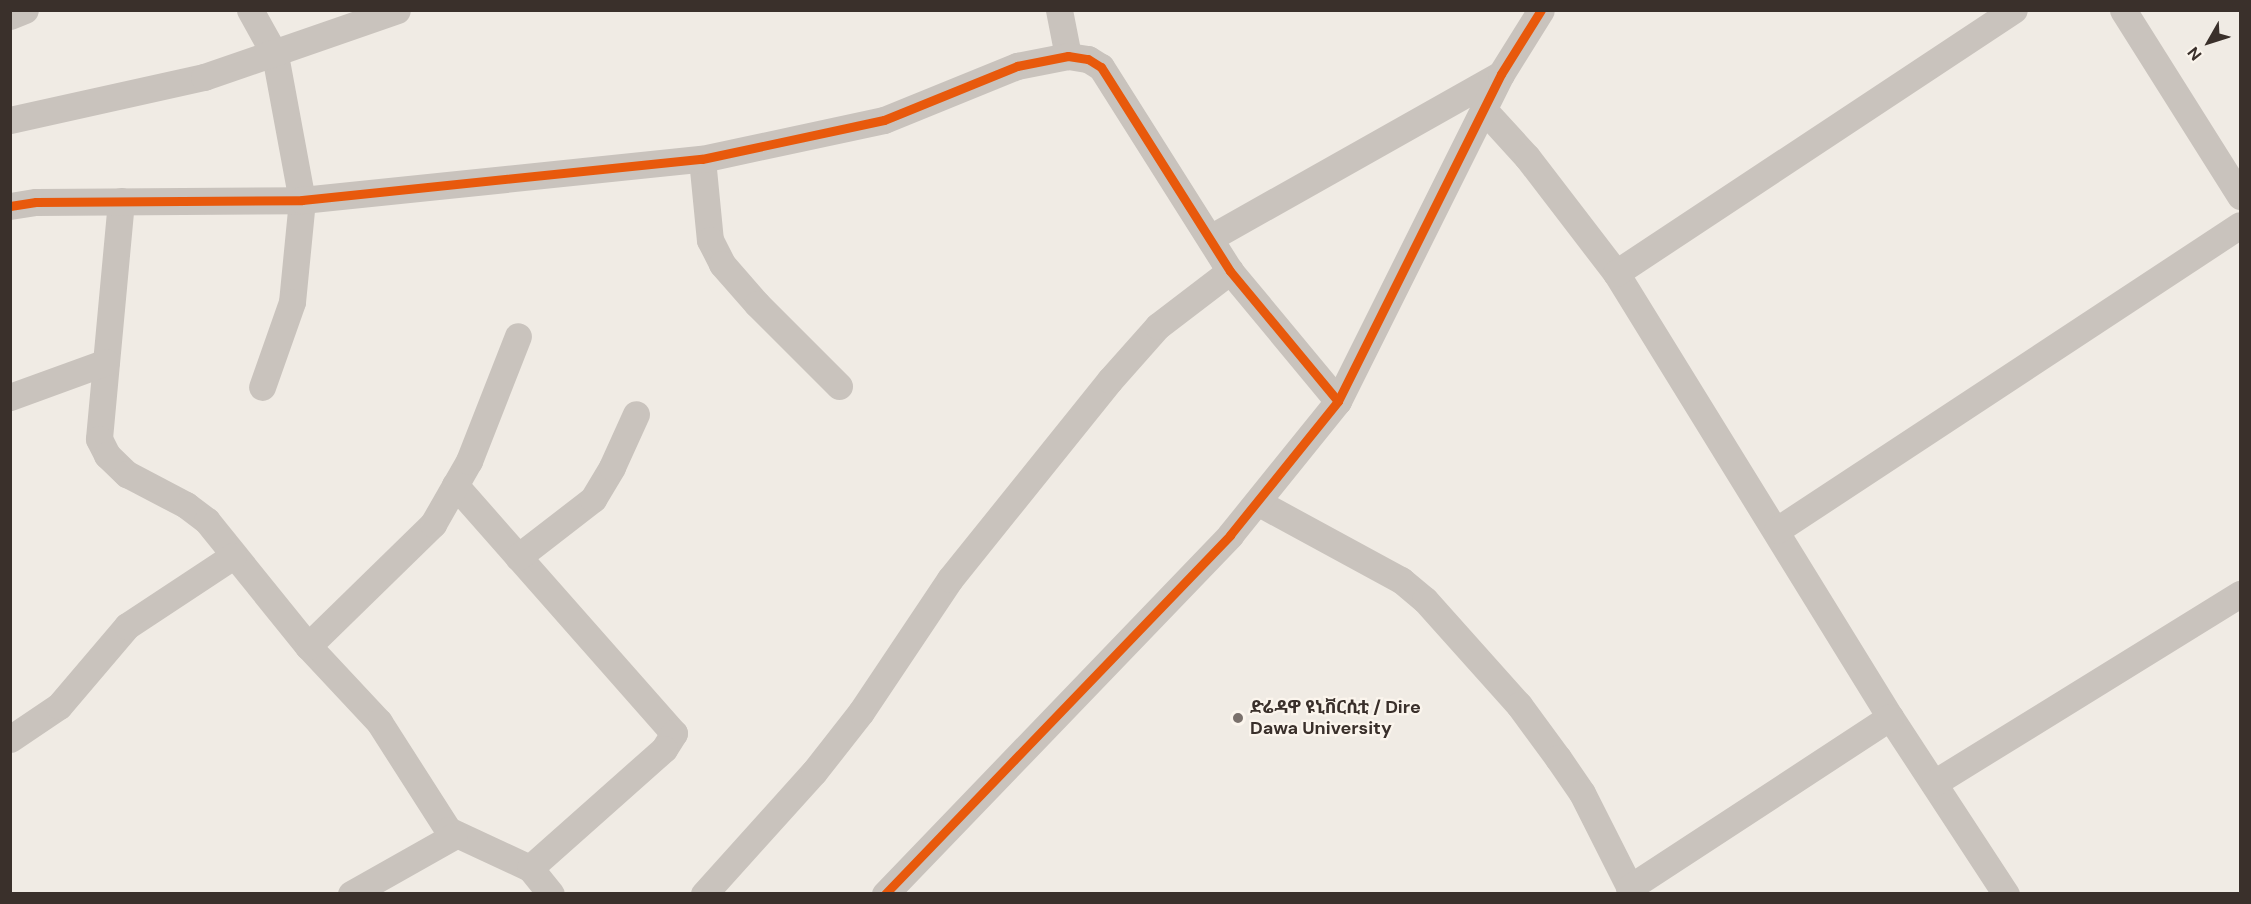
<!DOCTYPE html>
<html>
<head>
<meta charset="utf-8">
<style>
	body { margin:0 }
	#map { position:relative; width:2251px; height:904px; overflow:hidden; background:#f0ebe4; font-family:"DM Sans","Noto Sans Ethiopic",sans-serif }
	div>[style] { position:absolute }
	.minor>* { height:27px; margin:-13.5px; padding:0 13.5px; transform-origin:13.5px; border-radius:13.5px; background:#c9c3bd }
	.cycleway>* { height:9px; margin:-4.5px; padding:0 4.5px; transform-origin:4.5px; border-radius:4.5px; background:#e8590c }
	.dots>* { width:16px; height:16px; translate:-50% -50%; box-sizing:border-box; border:3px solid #fbf5ed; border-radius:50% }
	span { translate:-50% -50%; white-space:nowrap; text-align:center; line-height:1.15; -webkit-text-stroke:4.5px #fbf5ed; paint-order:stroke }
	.poi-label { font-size:18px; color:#3a302b; font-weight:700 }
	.left { translate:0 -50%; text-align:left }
	.frame { position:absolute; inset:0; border:12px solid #3a302b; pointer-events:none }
	.north { position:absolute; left:2179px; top:12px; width:60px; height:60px; -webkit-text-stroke:4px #fbf5ed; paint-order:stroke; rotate:231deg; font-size:16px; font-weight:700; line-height:24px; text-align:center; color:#3a302b }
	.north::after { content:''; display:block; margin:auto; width:21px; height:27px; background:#3a302b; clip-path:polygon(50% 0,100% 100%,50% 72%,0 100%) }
</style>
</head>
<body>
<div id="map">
	<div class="minor">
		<i style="left:250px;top:10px;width:51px;rotate:60.9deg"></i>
		<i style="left:275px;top:55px;width:147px;rotate:79.5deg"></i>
		<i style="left:302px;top:200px;width:102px;rotate:95.6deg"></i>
		<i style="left:292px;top:302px;width:90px;rotate:109.4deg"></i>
		<i style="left:1059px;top:10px;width:47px;rotate:78.9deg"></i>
		<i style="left:2123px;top:10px;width:220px;rotate:57.8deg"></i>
		<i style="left:10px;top:16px;width:16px;rotate:-22deg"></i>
		<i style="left:1485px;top:111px;width:62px;rotate:47.6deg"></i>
		<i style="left:1527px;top:157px;width:146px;rotate:52.5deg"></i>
		<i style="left:1616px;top:273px;width:522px;rotate:58.32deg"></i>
		<i style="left:1890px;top:717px;width:212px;rotate:56.8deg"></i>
		<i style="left:10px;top:120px;width:199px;rotate:-12.5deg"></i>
		<i style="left:204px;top:77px;width:204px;rotate:-19.1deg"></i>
		<i style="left:702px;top:159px;width:81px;rotate:84.4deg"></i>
		<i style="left:710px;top:240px;width:27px;rotate:63deg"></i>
		<i style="left:722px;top:264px;width:53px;rotate:48.8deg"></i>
		<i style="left:757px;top:304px;width:116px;rotate:45deg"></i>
		<i style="left:121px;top:201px;width:239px;rotate:95.3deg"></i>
		<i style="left:99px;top:439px;width:18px;rotate:63deg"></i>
		<i style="left:107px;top:455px;width:28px;rotate:44deg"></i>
		<i style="left:127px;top:474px;width:67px;rotate:27.7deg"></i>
		<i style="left:186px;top:505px;width:26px;rotate:37deg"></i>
		<i style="left:207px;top:521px;width:161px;rotate:51.1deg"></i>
		<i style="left:308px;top:646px;width:104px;rotate:46.9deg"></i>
		<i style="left:379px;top:722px;width:128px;rotate:57.4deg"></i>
		<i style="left:448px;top:830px;width:90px;rotate:24.9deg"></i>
		<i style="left:530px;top:868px;width:33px;rotate:51deg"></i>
		<i style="left:10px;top:206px;width:26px;rotate:-9deg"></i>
		<i style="left:36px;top:202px;width:266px;rotate:-0.4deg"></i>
		<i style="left:302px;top:200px;width:402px;rotate:-5.9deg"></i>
		<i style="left:702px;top:159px;width:186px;rotate:-12.1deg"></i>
		<i style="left:884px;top:120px;width:144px;rotate:-22.1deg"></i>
		<i style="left:1017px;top:66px;width:52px;rotate:-11.1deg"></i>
		<i style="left:1068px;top:56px;width:20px;rotate:9deg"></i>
		<i style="left:1088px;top:59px;width:15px;rotate:32deg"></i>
		<i style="left:1101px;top:67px;width:241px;rotate:57.7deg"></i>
		<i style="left:1230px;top:271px;width:169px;rotate:50.3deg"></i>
		<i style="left:1210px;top:238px;width:334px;rotate:-29.4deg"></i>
		<i style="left:1616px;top:273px;width:477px;rotate:-33.5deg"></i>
		<i style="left:10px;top:397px;width:102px;rotate:-20deg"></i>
		<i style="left:455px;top:485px;width:331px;rotate:48.6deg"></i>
		<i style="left:674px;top:733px;width:19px;rotate:122deg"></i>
		<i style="left:664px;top:749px;width:179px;rotate:138.4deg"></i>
		<i style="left:1259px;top:503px;width:162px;rotate:28.5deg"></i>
		<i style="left:1401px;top:580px;width:31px;rotate:40deg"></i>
		<i style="left:1425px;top:600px;width:141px;rotate:48.2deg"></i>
		<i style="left:1519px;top:705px;width:66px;rotate:53.7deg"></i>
		<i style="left:1558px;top:758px;width:42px;rotate:55.6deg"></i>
		<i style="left:1582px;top:793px;width:113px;rotate:63.2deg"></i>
		<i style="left:1777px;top:530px;width:554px;rotate:-33.37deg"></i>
		<i style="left:518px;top:557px;width:95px;rotate:-37.7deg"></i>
		<i style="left:593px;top:499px;width:37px;rotate:-59deg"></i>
		<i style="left:612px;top:467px;width:58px;rotate:-65.6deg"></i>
		<i style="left:308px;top:646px;width:175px;rotate:-44.3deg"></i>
		<i style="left:433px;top:524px;width:73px;rotate:-60.3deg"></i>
		<i style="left:469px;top:461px;width:134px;rotate:-68.6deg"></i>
		<i style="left:10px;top:739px;width:59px;rotate:-34deg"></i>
		<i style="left:59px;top:706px;width:105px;rotate:-49.6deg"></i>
		<i style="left:127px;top:626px;width:127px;rotate:-33.4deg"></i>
		<i style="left:1934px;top:783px;width:360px;rotate:-31.7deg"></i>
		<i style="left:1629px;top:888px;width:312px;rotate:-33.2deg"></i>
		<i style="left:351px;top:894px;width:118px;rotate:-29.4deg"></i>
		<i style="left:704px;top:894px;width:164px;rotate:-48deg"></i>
		<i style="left:814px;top:772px;width:76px;rotate:-51.9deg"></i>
		<i style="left:861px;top:712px;width:160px;rotate:-56.2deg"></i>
		<i style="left:950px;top:579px;width:255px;rotate:-51.2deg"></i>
		<i style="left:1110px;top:380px;width:72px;rotate:-48.4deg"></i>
		<i style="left:1158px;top:326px;width:91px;rotate:-37.4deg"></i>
		<i style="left:885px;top:894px;width:498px;rotate:-46.1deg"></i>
		<i style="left:1230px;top:535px;width:172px;rotate:-51.1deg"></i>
		<i style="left:1338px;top:401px;width:365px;rotate:-63.5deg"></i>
		<i style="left:1501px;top:74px;width:75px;rotate:-58deg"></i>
	</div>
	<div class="cycleway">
		<i style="left:10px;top:206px;width:26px;rotate:-9deg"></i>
		<i style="left:36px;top:202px;width:266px;rotate:-0.4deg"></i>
		<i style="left:302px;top:200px;width:402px;rotate:-5.9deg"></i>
		<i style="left:702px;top:159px;width:186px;rotate:-12.1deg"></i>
		<i style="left:884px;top:120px;width:144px;rotate:-22.1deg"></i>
		<i style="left:1017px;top:66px;width:52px;rotate:-11.1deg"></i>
		<i style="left:1068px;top:56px;width:20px;rotate:9deg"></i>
		<i style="left:1088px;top:59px;width:15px;rotate:32deg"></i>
		<i style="left:1101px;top:67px;width:241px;rotate:57.7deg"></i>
		<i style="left:1230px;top:271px;width:169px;rotate:50.3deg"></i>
		<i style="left:885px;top:894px;width:498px;rotate:-46.1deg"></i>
		<i style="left:1230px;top:535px;width:172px;rotate:-51.1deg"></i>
		<i style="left:1338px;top:401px;width:365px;rotate:-63.5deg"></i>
		<i style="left:1501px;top:74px;width:75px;rotate:-58deg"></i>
	</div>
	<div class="dots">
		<i style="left:1238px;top:718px;background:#7a716c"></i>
	</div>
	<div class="poi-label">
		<span class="left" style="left:1250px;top:718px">ድሬዳዋ ዩኒቨርሲቲ / Dire<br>Dawa University</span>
	</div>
	<div class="frame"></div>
	<div class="north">N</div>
</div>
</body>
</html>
